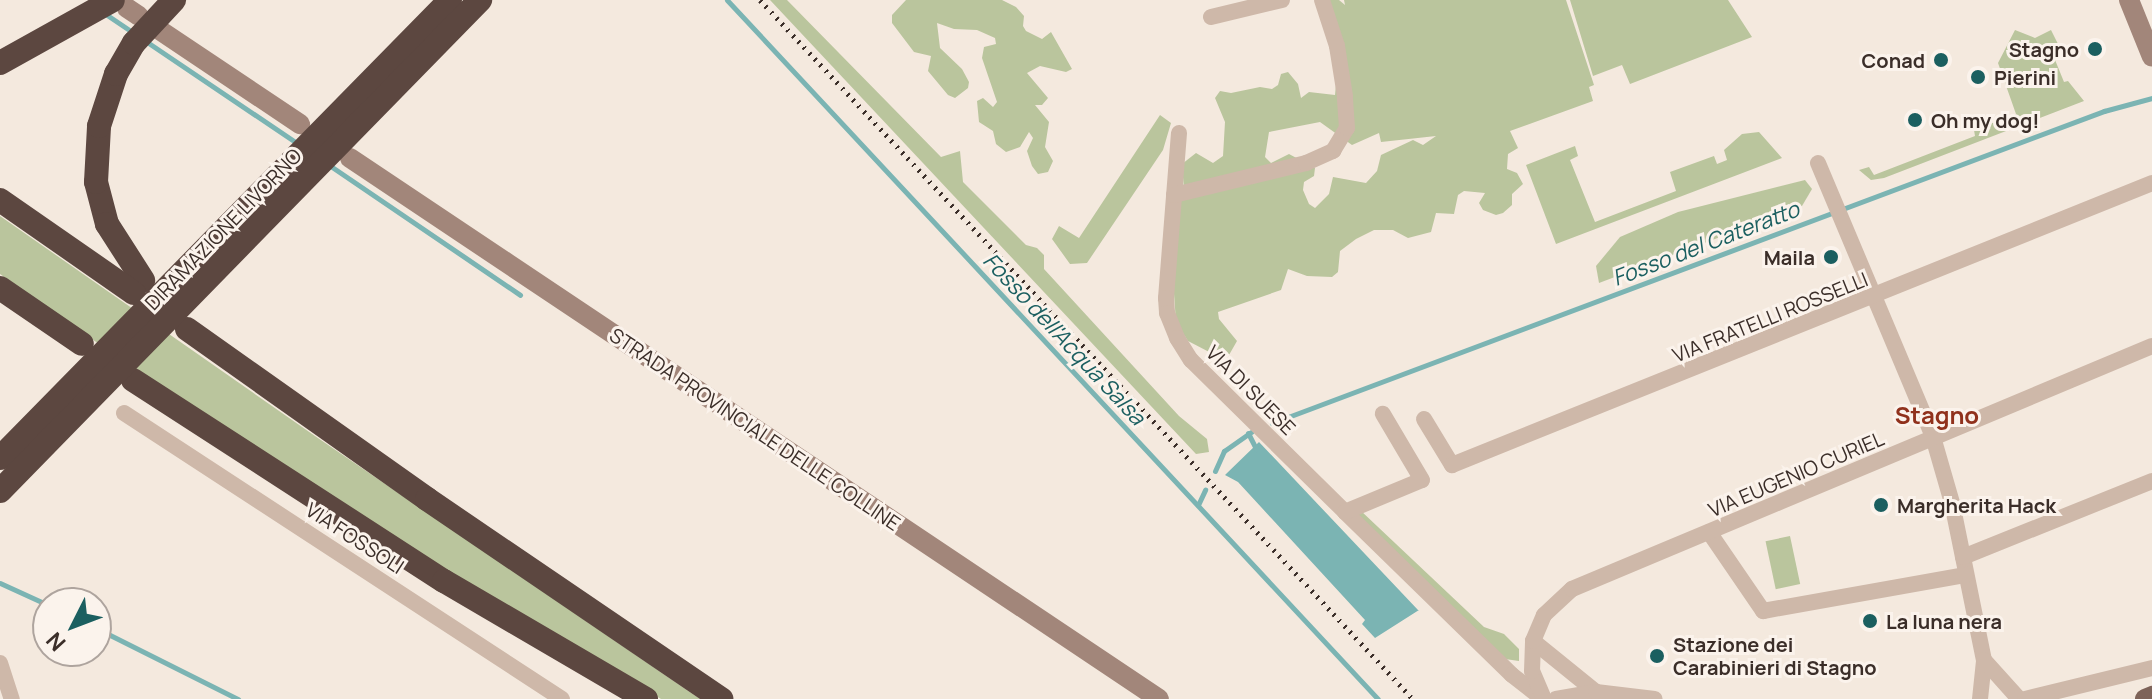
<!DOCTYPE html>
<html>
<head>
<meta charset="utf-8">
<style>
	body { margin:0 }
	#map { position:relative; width:2152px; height:699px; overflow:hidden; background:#f4e9de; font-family:Manrope,sans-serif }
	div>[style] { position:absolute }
	.green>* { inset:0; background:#bac59d; transform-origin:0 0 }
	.water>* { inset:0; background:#7bb4b3 }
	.stream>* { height:5px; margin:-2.5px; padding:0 2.5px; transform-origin:2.5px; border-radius:2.5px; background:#7bb4b3 }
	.street>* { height:16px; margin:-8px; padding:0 8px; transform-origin:8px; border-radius:8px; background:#ceb8a9 }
	.secondary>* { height:20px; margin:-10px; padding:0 10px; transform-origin:10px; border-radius:10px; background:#a2867a }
	.primary>* { height:20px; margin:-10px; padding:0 10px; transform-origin:10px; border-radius:10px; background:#7e6359 }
	.highway>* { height:24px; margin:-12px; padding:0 12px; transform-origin:12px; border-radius:12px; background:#5c4740 }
	.rail>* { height:5px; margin-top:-2.5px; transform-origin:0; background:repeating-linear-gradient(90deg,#3b2e29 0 2px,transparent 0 8px) }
	.highway-bridge>* { height:24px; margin:-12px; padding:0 12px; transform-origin:12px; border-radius:12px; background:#5c4740 }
	.dots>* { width:22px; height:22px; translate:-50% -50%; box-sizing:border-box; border:4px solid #fbf3ec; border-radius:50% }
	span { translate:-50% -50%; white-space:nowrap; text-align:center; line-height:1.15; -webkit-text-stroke:6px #fbf3ec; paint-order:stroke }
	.poi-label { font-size:20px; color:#3b2e29; font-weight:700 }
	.right { translate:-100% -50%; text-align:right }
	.left { translate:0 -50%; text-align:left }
	.street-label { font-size:20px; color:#3b2e29 }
	.water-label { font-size:22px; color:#1b5f60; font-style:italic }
	.quarter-label { font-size:24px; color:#90311c; font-weight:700 }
	.north { position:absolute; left:32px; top:587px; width:80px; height:80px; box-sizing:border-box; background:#fbf3ec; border:2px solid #aea49e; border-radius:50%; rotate:228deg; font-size:22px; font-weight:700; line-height:32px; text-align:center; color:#3b2e29 }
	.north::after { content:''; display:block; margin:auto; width:28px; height:36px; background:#1b5f60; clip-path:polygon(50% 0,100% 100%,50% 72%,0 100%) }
</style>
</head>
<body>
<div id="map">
	<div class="green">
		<i style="clip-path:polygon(770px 0,787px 0,941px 157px,960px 151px,963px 182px,1026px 245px,1037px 248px,1044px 255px,1044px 269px,1179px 416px,1207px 439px,1209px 452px,1196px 454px)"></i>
		<i style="clip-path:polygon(906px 0,1002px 0,1016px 7px,1024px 16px,1023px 26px,1026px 31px,1042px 39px,1051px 32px,1072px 69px,1066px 72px,1040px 66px,1027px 73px,1048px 98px,1042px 105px,1035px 105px,1049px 122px,1045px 147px,1053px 161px,1048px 172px,1038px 174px,1032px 166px,1027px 151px,1033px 138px,1029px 132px,1020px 147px,1006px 152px,996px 144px,993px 131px,979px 122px,977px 101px,983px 98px,993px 107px,997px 102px,982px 58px,984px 47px,996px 44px,995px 38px,977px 30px,954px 29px,937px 23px,940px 48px,962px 69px,969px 82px,968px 88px,955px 98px,948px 95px,928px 71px,931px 56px,914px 52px,892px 23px,892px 15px)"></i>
		<i style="clip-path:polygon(evenodd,1318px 0,1339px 0,1345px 5px,1344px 0,1566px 0,1594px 85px,1589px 87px,1593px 101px,1510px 131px,1518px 148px,1508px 154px,1507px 169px,1517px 173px,1523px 184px,1512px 194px,1512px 205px,1503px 213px,1496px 215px,1483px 210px,1479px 203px,1485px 193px,1464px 191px,1458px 195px,1454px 214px,1436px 213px,1431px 232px,1408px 238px,1393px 230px,1374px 230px,1356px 239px,1340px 251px,1338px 272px,1332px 277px,1307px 276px,1288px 269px,1281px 290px,1218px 312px,1219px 319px,1237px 341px,1229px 355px,1213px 354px,1188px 341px,1176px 322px,1169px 223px,1184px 190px,1182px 164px,1196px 153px,1213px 163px,1223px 156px,1225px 122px,1215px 98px,1220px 91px,1231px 93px,1260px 87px,1272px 89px,1278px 85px,1281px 74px,1288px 72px,1298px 84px,1301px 98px,1309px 92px,1335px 95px,1337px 75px,1318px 0,1320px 122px,1352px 145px,1379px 133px,1381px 142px,1436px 136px,1423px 145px,1413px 140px,1381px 155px,1377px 171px,1366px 183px,1333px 177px,1329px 194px,1315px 208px,1309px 204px,1303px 190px,1304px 182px,1314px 176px,1315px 168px,1289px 154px,1271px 163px,1265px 157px,1269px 132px,1320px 122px)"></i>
		<i style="clip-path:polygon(1570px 0,1728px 0,1752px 37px,1630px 84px,1622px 65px,1593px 76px)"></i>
		<i style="clip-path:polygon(2015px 30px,2035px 38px,2051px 30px,2059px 46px,2051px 50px,2064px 82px,2068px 81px,2084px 101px,1884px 178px,1871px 180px,1859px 170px,1869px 167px,1874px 175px,1975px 136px,1974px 130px,2016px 114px,1998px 63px)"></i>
		<i style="clip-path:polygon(1160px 115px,1171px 123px,1163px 150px,1087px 263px,1070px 264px,1052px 239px,1059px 226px,1079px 238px)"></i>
		<i style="clip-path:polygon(1759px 132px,1782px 158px,1556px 244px,1526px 165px,1575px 146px,1578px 156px,1570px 160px,1595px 222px,1676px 191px,1670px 172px,1714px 156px,1717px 164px,1727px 160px,1724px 150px,1742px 134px)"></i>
		<i style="clip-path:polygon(1805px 180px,1812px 189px,1802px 206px,1599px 283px,1596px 266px,1620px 237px,1678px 212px)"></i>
		<i style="clip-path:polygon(0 216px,315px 436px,700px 699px,661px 699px,253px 453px,0 274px)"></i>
		<i style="clip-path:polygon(1360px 510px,1484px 627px,1504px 634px,1519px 649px,1519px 661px,1505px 659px,1357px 516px)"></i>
		<i style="left:1790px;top:536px;width:49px;height:25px;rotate:78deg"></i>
	</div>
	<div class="water">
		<i style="clip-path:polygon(1259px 442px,1418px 610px,1419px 610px,1375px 638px,1362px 624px,1365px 620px,1238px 482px,1225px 475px)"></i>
	</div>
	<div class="stream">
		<i style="left:727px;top:0;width:955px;rotate:47.04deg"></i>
		<i style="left:104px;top:13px;width:34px;rotate:34deg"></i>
		<i style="left:147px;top:42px;width:182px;rotate:34deg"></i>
		<i style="left:329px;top:165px;width:231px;rotate:34.2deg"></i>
		<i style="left:1272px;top:423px;width:889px;rotate:-20.56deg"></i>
		<i style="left:2104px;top:111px;width:50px;rotate:-15.2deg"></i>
		<i style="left:1248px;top:433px;width:18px;rotate:63deg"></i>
		<i style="left:1215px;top:471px;width:22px;rotate:-66deg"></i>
		<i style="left:1224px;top:451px;width:33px;rotate:-35deg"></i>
		<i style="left:1198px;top:505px;width:17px;rotate:-65deg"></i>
		<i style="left:0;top:583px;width:53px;rotate:24.6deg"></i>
		<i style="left:96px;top:628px;width:159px;rotate:26.6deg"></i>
	</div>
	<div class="street">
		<i style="left:1211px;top:17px;width:73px;rotate:-13.5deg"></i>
		<i style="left:1179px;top:133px;width:166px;rotate:94.5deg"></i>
		<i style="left:1166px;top:298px;width:15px;rotate:86deg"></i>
		<i style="left:1167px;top:313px;width:27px;rotate:68deg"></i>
		<i style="left:1177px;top:338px;width:26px;rotate:58deg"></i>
		<i style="left:1191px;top:360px;width:216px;rotate:44.6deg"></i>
		<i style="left:1345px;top:512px;width:233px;rotate:44.3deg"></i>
		<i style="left:1512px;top:675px;width:39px;rotate:38deg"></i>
		<i style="left:1818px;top:163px;width:297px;rotate:67.2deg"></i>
		<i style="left:1933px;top:437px;width:69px;rotate:73.9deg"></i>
		<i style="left:1952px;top:503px;width:160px;rotate:78.5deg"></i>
		<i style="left:1174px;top:195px;width:136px;rotate:-13.6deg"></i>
		<i style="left:1306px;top:163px;width:30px;rotate:-24deg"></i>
		<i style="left:1333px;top:151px;width:27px;rotate:-59deg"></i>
		<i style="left:1347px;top:128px;width:32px;rotate:-94deg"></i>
		<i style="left:1345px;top:96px;width:51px;rotate:-99.1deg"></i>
		<i style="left:1337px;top:46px;width:48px;rotate:-108.1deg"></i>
		<i style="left:124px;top:413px;width:523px;rotate:33.14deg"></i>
		<i style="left:1424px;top:419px;width:54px;rotate:58.7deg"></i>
		<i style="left:1452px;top:465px;width:755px;rotate:-21.94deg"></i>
		<i style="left:1345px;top:512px;width:83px;rotate:-22.6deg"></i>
		<i style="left:1422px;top:480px;width:77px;rotate:-120.6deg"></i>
		<i style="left:1709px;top:532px;width:96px;rotate:55.6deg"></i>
		<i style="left:1763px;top:611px;width:206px;rotate:-10.1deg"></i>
		<i style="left:1963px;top:557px;width:204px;rotate:-21.9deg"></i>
		<i style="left:1533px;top:641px;width:81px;rotate:39deg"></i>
		<i style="left:0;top:663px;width:38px;rotate:72deg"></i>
		<i style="left:1544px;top:699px;width:30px;rotate:-113deg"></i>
		<i style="left:1532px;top:671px;width:30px;rotate:-88deg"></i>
		<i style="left:1533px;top:641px;width:28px;rotate:-67deg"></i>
		<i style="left:1544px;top:615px;width:38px;rotate:-43deg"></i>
		<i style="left:1572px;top:589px;width:629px;rotate:-22.73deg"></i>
		<i style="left:1556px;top:699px;width:41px;rotate:-9.9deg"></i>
		<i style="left:1596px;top:692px;width:59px;rotate:6.8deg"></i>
		<i style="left:1980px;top:699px;width:39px;rotate:-84deg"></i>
		<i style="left:1984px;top:660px;width:52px;rotate:48.1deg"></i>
		<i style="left:2025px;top:699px;width:131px;rotate:-13.7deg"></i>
	</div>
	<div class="secondary">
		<i style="left:2129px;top:0;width:61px;rotate:68deg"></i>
		<i style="left:127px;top:8px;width:14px;rotate:34deg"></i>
		<i style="left:158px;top:29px;width:171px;rotate:33.8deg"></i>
		<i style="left:350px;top:158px;width:973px;rotate:33.77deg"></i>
	</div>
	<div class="primary">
		<i style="left:2145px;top:699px;width:8px;rotate:-23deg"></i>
	</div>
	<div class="highway">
		<i style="left:0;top:63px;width:129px;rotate:-29.1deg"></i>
		<i style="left:96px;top:182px;width:43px;rotate:75.3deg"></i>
		<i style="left:107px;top:224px;width:67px;rotate:57.3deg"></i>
		<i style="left:0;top:200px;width:163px;rotate:34.8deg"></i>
		<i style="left:0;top:288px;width:99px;rotate:34.3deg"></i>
		<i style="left:187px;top:329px;width:294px;rotate:35.3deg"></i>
		<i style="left:427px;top:499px;width:356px;rotate:34.2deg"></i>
		<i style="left:133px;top:380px;width:370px;rotate:32.9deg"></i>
		<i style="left:444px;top:581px;width:234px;rotate:30.3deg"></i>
	</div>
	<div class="rail">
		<i style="left:760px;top:0;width:957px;rotate:46.95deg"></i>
	</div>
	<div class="highway-bridge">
		<i style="left:96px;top:182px;width:56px;rotate:-86.9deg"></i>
		<i style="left:99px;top:126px;width:55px;rotate:-71.9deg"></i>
		<i style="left:116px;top:74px;width:36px;rotate:-60deg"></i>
		<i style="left:134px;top:43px;width:59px;rotate:-47.1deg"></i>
		<i style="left:0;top:458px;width:642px;rotate:-45.5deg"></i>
		<i style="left:0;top:491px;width:687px;rotate:-45.65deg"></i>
	</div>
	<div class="dots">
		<i style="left:2095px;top:49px;background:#1b5f60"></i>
		<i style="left:1941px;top:60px;background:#1b5f60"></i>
		<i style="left:1978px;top:77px;background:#1b5f60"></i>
		<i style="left:1915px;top:120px;background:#1b5f60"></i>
		<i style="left:1831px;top:257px;background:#1b5f60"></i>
		<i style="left:1881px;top:505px;background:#1b5f60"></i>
		<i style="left:1870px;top:621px;background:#1b5f60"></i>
		<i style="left:1657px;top:656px;background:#1b5f60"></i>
	</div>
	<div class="poi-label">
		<span class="right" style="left:2079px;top:49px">Stagno</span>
		<span class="right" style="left:1925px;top:60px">Conad</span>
		<span class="left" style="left:1994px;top:77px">Pierini</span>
		<span class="left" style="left:1931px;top:120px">Oh my dog!</span>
		<span class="right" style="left:1815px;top:257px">Maila</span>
		<span class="left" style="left:1897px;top:505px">Margherita Hack</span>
		<span class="left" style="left:1886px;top:621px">La luna nera</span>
		<span class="left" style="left:1673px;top:656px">Stazione dei<br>Carabinieri di Stagno</span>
	</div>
	<div class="street-label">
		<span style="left:223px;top:229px;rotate:-46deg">DIRAMAZIONE LIVORNO</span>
		<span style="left:1770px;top:317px;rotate:-22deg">VIA FRATELLI ROSSELLI</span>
		<span style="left:1251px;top:390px;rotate:45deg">VIA DI SUESE</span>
		<span style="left:755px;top:429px;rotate:34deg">STRADA PROVINCIALE DELLE COLLINE</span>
		<span style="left:1796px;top:474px;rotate:-23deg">VIA EUGENIO CURIEL</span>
		<span style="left:355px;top:538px;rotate:33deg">VIA FOSSOLI</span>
	</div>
	<div class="water-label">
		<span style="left:1706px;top:244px;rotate:-21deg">Fosso del Cateratto</span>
		<span style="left:1064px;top:339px;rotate:47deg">Fosso dell'Acqua Salsa</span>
	</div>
	<div class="quarter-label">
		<span style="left:1937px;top:415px">Stagno</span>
	</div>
	<div class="north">N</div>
</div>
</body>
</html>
